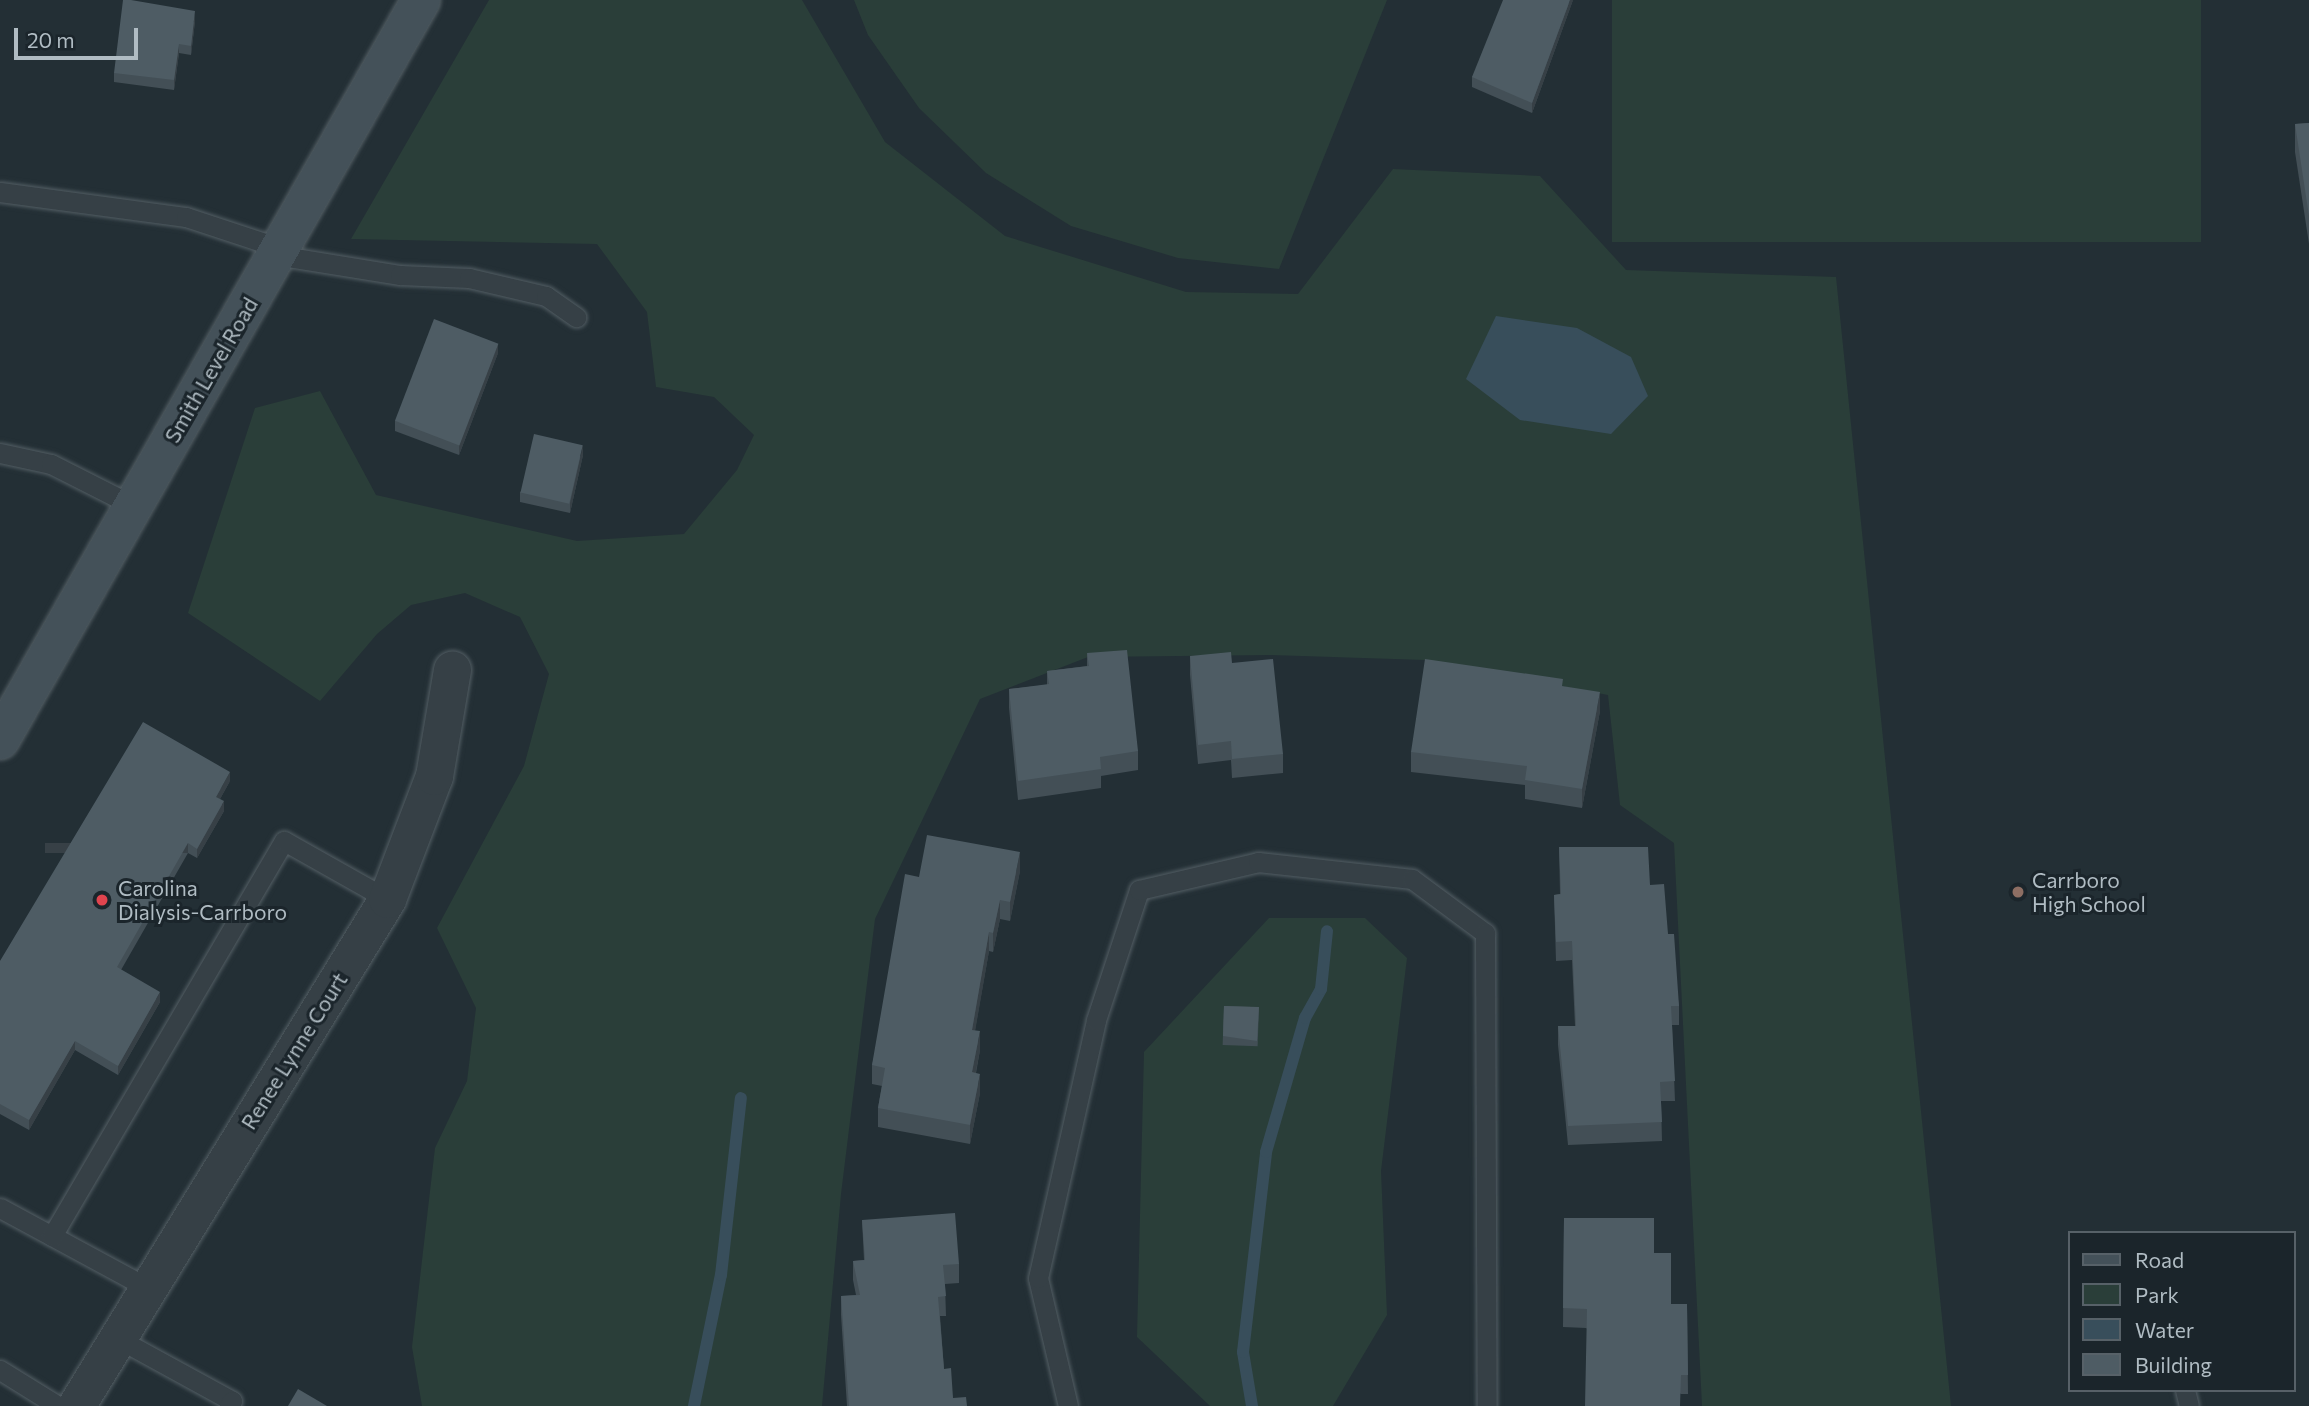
<!DOCTYPE html>
<html>
<head>
<meta charset="utf-8">
<style>
	body { margin:0 }
	#map { position:relative; width:2309px; height:1406px; overflow:hidden; background:#232f35; font-family:Commissioner,sans-serif }
	div>[style] { position:absolute }
	.green>* { inset:0; background:#2a3e39; transform-origin:0 0 }
	.water>* { inset:0; background:#384e5b }
	.stream>* { height:12px; margin:-6px; padding:0 6px; transform-origin:6px; border-radius:6px; background:#384e5b }
	.roads { filter:drop-shadow(0 0 2px #535e64) drop-shadow(0 0 2px #535e64) }
	.service>* { height:19px; margin:-9.5px; padding:0 9.5px; transform-origin:9.5px; border-radius:9.5px; background:#364046 }
	.minor>* { height:37px; margin:-18.5px; padding:0 18.5px; transform-origin:18.5px; border-radius:18.5px; background:#364046 }
	.secondary>* { height:38px; margin:-19px; padding:0 19px; transform-origin:19px; border-radius:19px; background:#445159 }
	.wall>* { inset:0; background:#434f56; transform-origin:0 0 }
	.shaded-wall>* { inset:0; background:#374046; transform-origin:0 0 }
	.building>* { inset:0; background:#4e5c64; transform-origin:0 0 }
	.dots>* { width:19px; height:19px; translate:-50% -50%; box-sizing:border-box; border:4px solid #1b252b; border-radius:50% }
	span { translate:-50% -50%; white-space:nowrap; text-align:center; line-height:1.15; -webkit-text-stroke:6px #1b252b; paint-order:stroke }
	.street-label { font-size:21px; color:#b0bcc3 }
	.poi-label { font-size:21px; color:#b0bcc3 }
	.left { translate:0 -50%; text-align:left }
	.legend { position:absolute; left:2068px; top:1231px; width:228px; height:161px; box-sizing:border-box; background:#1b252b; border:2px solid #576168; margin:0; padding:9px 12px; list-style:none; font-size:21px; color:#b0bcc3 }
	.legend li { display:flex; align-items:center; gap:14px; height:35px }
	.legend b { width:35px; border:2px solid #576168 }
	.scale { position:absolute; left:14px; top:28px; width:124px; height:32px; box-sizing:border-box; border:4px solid #b0bcc3; border-top:0; padding-left:9px; font-size:21px; line-height:24px; white-space:nowrap; color:#b0bcc3; -webkit-text-stroke:5px #1b252b; paint-order:stroke }
</style>
</head>
<body>
<div id="map">
	<div class="green">
		<i style="clip-path:polygon(489px 0,802px 0,885px 142px,1005px 236px,1186px 292px,1298px 294px,1393px 169px,1540px 176px,1626px 270px,1836px 277px,1951px 1406px,1702px 1406px,1674px 843px,1620px 805px,1608px 695px,1425px 660px,1271px 655px,1088px 657px,980px 699px,875px 919px,841px 1194px,822px 1406px,422px 1406px,412px 1347px,435px 1148px,467px 1081px,476px 1008px,437px 928px,524px 766px,549px 674px,520px 617px,465px 593px,411px 605px,377px 634px,320px 701px,188px 613px,255px 408px,320px 391px,376px 495px,577px 541px,684px 534px,737px 470px,754px 435px,714px 397px,656px 387px,647px 312px,597px 244px,351px 239px)"></i>
		<i style="clip-path:polygon(854px 0,1387px 0,1279px 269px,1178px 258px,1071px 226px,986px 173px,919px 108px,868px 35px)"></i>
		<i style="left:1612px;top:0;width:589px;height:242px"></i>
		<i style="clip-path:polygon(1269px 918px,1365px 918px,1407px 958px,1381px 1171px,1387px 1315px,1333px 1406px,1210px 1406px,1137px 1337px,1144px 1052px)"></i>
	</div>
	<div class="water">
		<i style="clip-path:polygon(1496px 316px,1577px 328px,1631px 357px,1648px 396px,1611px 434px,1520px 420px,1466px 379px)"></i>
	</div>
	<div class="stream">
		<i style="left:694px;top:1406px;width:134px;rotate:-78.4deg"></i>
		<i style="left:721px;top:1275px;width:178px;rotate:-83.6deg"></i>
		<i style="left:1252px;top:1406px;width:55px;rotate:-99.5deg"></i>
		<i style="left:1243px;top:1352px;width:201px;rotate:-83.4deg"></i>
		<i style="left:1266px;top:1152px;width:140px;rotate:-73.8deg"></i>
		<i style="left:1305px;top:1018px;width:33px;rotate:-61deg"></i>
		<i style="left:1321px;top:989px;width:58px;rotate:-84.1deg"></i>
	</div>
	<div class="roads">
		<div class="service">
			<i style="left:0;top:192px;width:188px;rotate:7.7deg"></i>
			<i style="left:186px;top:217px;width:99px;rotate:18.3deg"></i>
			<i style="left:276px;top:255px;width:126px;rotate:9.2deg"></i>
			<i style="left:400px;top:275px;width:69px;rotate:2.5deg"></i>
			<i style="left:469px;top:278px;width:79px;rotate:13.2deg"></i>
			<i style="left:546px;top:296px;width:37px;rotate:35deg"></i>
			<i style="left:0;top:453px;width:52px;rotate:12.2deg"></i>
			<i style="left:51px;top:464px;width:93px;rotate:26.8deg"></i>
			<i style="left:0;top:1208px;width:168px;rotate:28.4deg"></i>
			<i style="left:52px;top:1236px;width:458px;rotate:-59.6deg"></i>
			<i style="left:284px;top:841px;width:118px;rotate:29.4deg"></i>
			<i style="left:117px;top:1338px;width:131px;rotate:28.7deg"></i>
			<i style="left:232px;top:1401px;width:6px;rotate:121deg"></i>
			<i style="left:0;top:1370px;width:68px;rotate:31.8deg"></i>
			<i style="left:2185px;top:1390px;width:16px;rotate:76deg"></i>
			<i style="left:1068px;top:1406px;width:131px;rotate:-103.2deg"></i>
			<i style="left:1038px;top:1278px;width:264px;rotate:-77.3deg"></i>
			<i style="left:1096px;top:1020px;width:137px;rotate:-71.7deg"></i>
			<i style="left:1139px;top:890px;width:122px;rotate:-13.2deg"></i>
			<i style="left:1258px;top:862px;width:155px;rotate:6.3deg"></i>
			<i style="left:1412px;top:879px;width:91px;rotate:36.5deg"></i>
			<i style="left:1485px;top:933px;width:473px;rotate:89.8deg"></i>
		</div>
		<div class="minor">
			<i style="left:76px;top:1406px;width:595px;rotate:-58.47deg"></i>
			<i style="left:387px;top:899px;width:132px;rotate:-69.1deg"></i>
			<i style="left:434px;top:776px;width:108px;rotate:-80.4deg"></i>
		</div>
		<div class="secondary">
			<i style="left:0;top:740px;width:851px;rotate:-60.36deg"></i>
		</div>
	</div>
	<div class="wall">
		<i style="clip-path:polygon(1573px 0,1532px 113px,1472px 87px,1472px 77px)"></i>
		<i style="clip-path:polygon(195px 21px,191px 55px,179px 53px,174px 90px,114px 82px,114px 73px)"></i>
		<i style="clip-path:polygon(2309px 123px,2309px 244px,2295px 152px,2295px 124px)"></i>
		<i style="clip-path:polygon(498px 353px,459px 455px,395px 431px,395px 421px)"></i>
		<i style="clip-path:polygon(583px 455px,570px 513px,520px 502px,520px 492px)"></i>
		<i style="clip-path:polygon(1087px 653px,1138px 751px,1138px 770px,1101px 776px,1101px 788px,1018px 800px,1009px 708px,1009px 689px,1047px 685px,1047px 671px,1087px 666px)"></i>
		<i style="clip-path:polygon(1190px 656px,1232px 663px,1283px 754px,1283px 773px,1232px 778px,1231px 760px,1198px 764px,1190px 675px)"></i>
		<i style="clip-path:polygon(1563px 687px,1600px 711px,1582px 808px,1525px 799px,1525px 785px,1411px 772px,1411px 752px)"></i>
		<i style="clip-path:polygon(230px 781px,220px 799px,224px 811px,197px 858px,188px 853px,121px 970px,160px 1002px,118px 1075px,75px 1050px,29px 1130px,0 1114px,0 961px)"></i>
		<i style="clip-path:polygon(1559px 847px,1650px 885px,1668px 934px,1679px 1006px,1679px 1025px,1672px 1025px,1675px 1101px,1661px 1101px,1662px 1141px,1568px 1145px,1558px 1045px,1558px 1026px,1575px 1026px,1572px 960px,1556px 961px,1554px 895px,1560px 894px)"></i>
		<i style="clip-path:polygon(1020px 871px,1010px 921px,1000px 919px,993px 952px,989px 951px,975px 1030px,980px 1050px,976px 1073px,980px 1093px,970px 1144px,878px 1127px,878px 1108px,882px 1086px,872px 1084px,872px 1065px,919px 877px)"></i>
		<i style="left:1224px;top:1006px;width:35px;height:39px;rotate:2deg"></i>
		<i style="clip-path:polygon(1564px 1218px,1654px 1253px,1671px 1304px,1687px 1304px,1688px 1394px,1681px 1394px,1586px 1328px,1563px 1327px)"></i>
		<i style="clip-path:polygon(862px 1220px,959px 1264px,959px 1283px,945px 1284px,946px 1316px,940px 1316px,944px 1369px,953px 1398px,967px 1406px,847px 1406px,841px 1315px,841px 1296px,856px 1295px,853px 1280px,853px 1261px,864px 1260px)"></i>
	</div>
	<div class="shaded-wall">
		<i style="clip-path:polygon(1570px 0,1573px 0,1532px 113px,1532px 103px)"></i>
		<i style="clip-path:polygon(195px 11px,195px 21px,191px 55px,191px 46px)"></i>
		<i style="clip-path:polygon(179px 44px,179px 53px,174px 90px,174px 80px)"></i>
		<i style="clip-path:polygon(498px 344px,498px 353px,459px 455px,459px 445px)"></i>
		<i style="clip-path:polygon(583px 445px,583px 455px,570px 513px,570px 503px)"></i>
		<i style="clip-path:polygon(1600px 692px,1600px 711px,1582px 808px,1582px 789px)"></i>
		<i style="clip-path:polygon(230px 772px,230px 781px,216px 806px,216px 797px)"></i>
		<i style="clip-path:polygon(224px 801px,224px 811px,197px 858px,197px 849px)"></i>
		<i style="left:188px;top:843px;width:10px;height:143px;rotate:90deg"></i>
		<i style="clip-path:polygon(1020px 852px,1020px 871px,1010px 921px,1010px 902px)"></i>
		<i style="clip-path:polygon(1000px 900px,1000px 919px,993px 952px,993px 933px)"></i>
		<i style="clip-path:polygon(989px 932px,989px 951px,972px 1049px,972px 1030px)"></i>
		<i style="clip-path:polygon(160px 992px,160px 1002px,118px 1075px,118px 1066px)"></i>
		<i style="clip-path:polygon(980px 1031px,980px 1050px,972px 1091px,972px 1072px)"></i>
		<i style="clip-path:polygon(75px 1041px,75px 1050px,29px 1130px,29px 1120px)"></i>
		<i style="clip-path:polygon(980px 1074px,980px 1093px,970px 1144px,970px 1125px)"></i>
	</div>
	<div class="building">
		<i style="clip-path:polygon(123px 0,131px 0,195px 11px,191px 46px,179px 44px,174px 80px,114px 73px)"></i>
		<i style="clip-path:polygon(1503px 0,1570px 0,1532px 103px,1472px 77px)"></i>
		<i style="clip-path:polygon(2309px 123px,2309px 216px,2295px 124px)"></i>
		<i style="left:434px;top:319px;width:69px;height:109px;rotate:21deg"></i>
		<i style="left:534px;top:434px;width:50px;height:60px;rotate:13deg"></i>
		<i style="clip-path:polygon(1127px 650px,1138px 751px,1100px 757px,1101px 769px,1018px 781px,1009px 689px,1049px 684px,1047px 671px,1089px 666px,1087px 653px)"></i>
		<i style="clip-path:polygon(1231px 652px,1232px 663px,1273px 659px,1283px 754px,1232px 759px,1231px 741px,1198px 745px,1190px 656px)"></i>
		<i style="clip-path:polygon(1425px 659px,1563px 679px,1562px 686px,1600px 692px,1582px 789px,1525px 780px,1527px 766px,1411px 752px)"></i>
		<i style="clip-path:polygon(143px 722px,230px 772px,216px 797px,224px 801px,197px 849px,188px 843px,117px 967px,160px 992px,118px 1066px,75px 1041px,29px 1120px,0 1104px,0 961px)"></i>
		<i style="clip-path:polygon(927px 835px,1020px 852px,1010px 902px,1000px 900px,993px 933px,989px 932px,972px 1030px,980px 1031px,972px 1072px,980px 1074px,970px 1125px,878px 1108px,885px 1068px,872px 1065px,905px 874px,919px 877px)"></i>
		<i style="clip-path:polygon(1559px 847px,1648px 847px,1650px 885px,1664px 884px,1668px 934px,1674px 934px,1679px 1006px,1671px 1006px,1675px 1081px,1660px 1082px,1662px 1122px,1568px 1126px,1558px 1026px,1576px 1026px,1572px 941px,1556px 942px,1554px 895px,1561px 894px)"></i>
		<i style="clip-path:polygon(1224px 1006px,1259px 1007px,1257px 1041px,1223px 1036px)"></i>
		<i style="clip-path:polygon(955px 1213px,959px 1264px,943px 1265px,946px 1296px,938px 1297px,944px 1369px,951px 1368px,953px 1398px,966px 1397px,967px 1406px,849px 1406px,841px 1296px,860px 1295px,853px 1261px,865px 1260px,862px 1220px)"></i>
		<i style="clip-path:polygon(1564px 1218px,1654px 1218px,1654px 1253px,1671px 1253px,1671px 1304px,1687px 1304px,1688px 1375px,1681px 1375px,1680px 1406px,1585px 1406px,1587px 1309px,1563px 1308px)"></i>
		<i style="clip-path:polygon(298px 1389px,327px 1406px,288px 1406px)"></i>
	</div>
	<div class="dots">
		<i style="left:2018px;top:892px;background:#8d6e63"></i>
		<i style="left:102px;top:900px;background:#e0444e"></i>
	</div>
	<div class="street-label">
		<span style="left:211px;top:370px;rotate:-60deg">Smith Level Road</span>
		<span style="left:294px;top:1051px;rotate:-58deg">Renee Lynne Court</span>
	</div>
	<div class="poi-label">
		<span class="left" style="left:2032px;top:892px">Carrboro<br>High School</span>
		<span class="left" style="left:118px;top:900px">Carolina<br>Dialysis-Carrboro</span>
	</div>
	<ul class="legend">
	<li><b style="height:9px;background:#445159"></b>Road</li>
	<li><b style="height:19px;background:#2a3e39"></b>Park</li>
	<li><b style="height:19px;background:#384e5b"></b>Water</li>
	<li><b style="height:19px;background:#4e5c64"></b>Building</li>
	</ul>
	<div class="scale">20 m</div>
</div>
</body>
</html>
